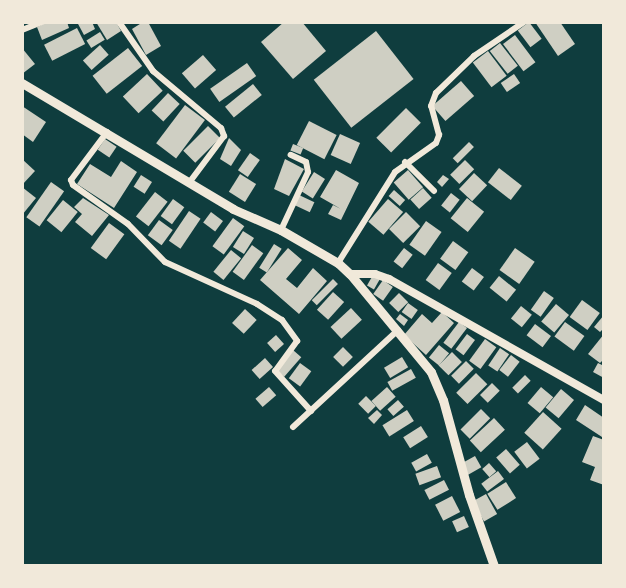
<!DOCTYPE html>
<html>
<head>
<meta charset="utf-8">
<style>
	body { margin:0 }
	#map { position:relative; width:626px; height:588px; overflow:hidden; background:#0f3d3e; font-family:"Nunito Sans",sans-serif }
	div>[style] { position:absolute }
	.building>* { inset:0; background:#cfcfc3; transform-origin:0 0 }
	.minor>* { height:6px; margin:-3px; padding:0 3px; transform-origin:3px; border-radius:3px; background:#f1e9da }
	.tertiary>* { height:8px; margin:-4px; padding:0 4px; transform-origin:4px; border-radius:4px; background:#f1e9da }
	.secondary>* { height:9px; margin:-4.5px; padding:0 4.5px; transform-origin:4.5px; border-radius:4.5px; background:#f1e9da }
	span { translate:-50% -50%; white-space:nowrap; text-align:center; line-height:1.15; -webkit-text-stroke:6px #f1e9da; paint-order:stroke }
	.frame { position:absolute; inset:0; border:24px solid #f1e9da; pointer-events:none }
</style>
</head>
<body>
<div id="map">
	<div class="building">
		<i style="clip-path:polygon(47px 22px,67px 22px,69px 28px,42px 40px,37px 27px)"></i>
		<i style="clip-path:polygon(77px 22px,92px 22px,95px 29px,84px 35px)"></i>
		<i style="clip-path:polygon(96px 22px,116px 22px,121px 31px,107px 40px)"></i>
		<i style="clip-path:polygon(143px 22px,148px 22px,161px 46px,146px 55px,132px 29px)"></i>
		<i style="clip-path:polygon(284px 22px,302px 22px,326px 51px,293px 79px,261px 42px)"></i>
		<i style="left:529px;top:22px;width:21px;height:14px;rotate:53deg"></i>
		<i style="clip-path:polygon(535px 22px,560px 22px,575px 44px,558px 56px)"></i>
		<i style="left:77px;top:28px;width:18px;height:37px;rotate:63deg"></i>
		<i style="left:376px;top:31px;width:61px;height:79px;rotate:52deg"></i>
		<i style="left:100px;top:32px;width:9px;height:16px;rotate:58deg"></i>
		<i style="left:515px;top:35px;width:34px;height:15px;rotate:53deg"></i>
		<i style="left:500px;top:43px;width:29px;height:13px;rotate:52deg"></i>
		<i style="left:100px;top:45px;width:13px;height:23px;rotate:48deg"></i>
		<i style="clip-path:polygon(22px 48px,35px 64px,22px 74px)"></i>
		<i style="left:128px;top:48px;width:23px;height:45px;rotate:52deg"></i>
		<i style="left:488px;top:51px;width:31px;height:19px;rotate:53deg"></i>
		<i style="left:203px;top:55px;width:20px;height:28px;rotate:49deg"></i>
		<i style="left:247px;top:63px;width:16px;height:45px;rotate:55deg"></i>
		<i style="left:147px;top:74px;width:23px;height:33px;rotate:47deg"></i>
		<i style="left:514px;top:74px;width:11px;height:16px;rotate:56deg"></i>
		<i style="left:461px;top:81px;width:20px;height:38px;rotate:49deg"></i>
		<i style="left:253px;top:84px;width:14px;height:36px;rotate:51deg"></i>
		<i style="left:168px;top:93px;width:16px;height:24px;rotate:43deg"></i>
		<i style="left:185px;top:105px;width:25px;height:48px;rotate:37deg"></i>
		<i style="clip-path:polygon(22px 106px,46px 122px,33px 142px,22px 134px)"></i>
		<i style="left:406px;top:108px;width:21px;height:42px;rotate:45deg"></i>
		<i style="left:309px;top:121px;width:31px;height:27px;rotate:27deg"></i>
		<i style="left:208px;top:126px;width:17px;height:35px;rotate:45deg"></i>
		<i style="left:340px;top:134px;width:22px;height:23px;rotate:24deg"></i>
		<i style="clip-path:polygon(229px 138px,241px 150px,231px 166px,220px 159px)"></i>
		<i style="left:105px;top:139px;width:14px;height:13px;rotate:34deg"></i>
		<i style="left:469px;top:142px;width:7px;height:23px;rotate:45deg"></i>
		<i style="left:293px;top:144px;width:11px;height:7px;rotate:22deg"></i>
		<i style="left:250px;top:153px;width:12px;height:21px;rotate:35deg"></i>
		<i style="clip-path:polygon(22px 159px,35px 171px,22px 185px)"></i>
		<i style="clip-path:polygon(285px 159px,304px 169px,289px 196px,274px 189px)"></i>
		<i style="left:465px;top:160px;width:13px;height:21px;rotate:45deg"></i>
		<i style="clip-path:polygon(121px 161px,137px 172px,114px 208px,77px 184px,90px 164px,111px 177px)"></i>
		<i style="left:499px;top:168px;width:29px;height:18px;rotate:38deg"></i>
		<i style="clip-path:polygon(336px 170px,359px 183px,341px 220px,328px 214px,333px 205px,341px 209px,320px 197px)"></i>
		<i style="left:408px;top:170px;width:23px;height:19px;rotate:49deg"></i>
		<i style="left:314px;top:172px;width:13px;height:23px;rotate:32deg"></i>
		<i style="left:474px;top:173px;width:18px;height:22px;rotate:43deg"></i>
		<i style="left:240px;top:174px;width:19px;height:21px;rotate:32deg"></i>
		<i style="left:141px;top:175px;width:13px;height:14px;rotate:32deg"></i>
		<i style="clip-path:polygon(443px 175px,449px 179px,442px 187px,437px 182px)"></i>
		<i style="left:51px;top:182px;width:16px;height:43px;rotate:35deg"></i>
		<i style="clip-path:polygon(22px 187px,36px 198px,22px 215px)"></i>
		<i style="left:423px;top:188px;width:13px;height:17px;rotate:48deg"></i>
		<i style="left:394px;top:190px;width:15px;height:8px;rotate:42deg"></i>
		<i style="left:155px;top:192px;width:16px;height:31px;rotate:38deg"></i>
		<i style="left:451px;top:193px;width:11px;height:16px;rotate:38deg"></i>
		<i style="left:299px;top:195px;width:17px;height:11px;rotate:25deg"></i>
		<i style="clip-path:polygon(83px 198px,109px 215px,92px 236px,75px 222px,82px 214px,74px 207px)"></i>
		<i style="left:467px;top:198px;width:22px;height:26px;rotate:39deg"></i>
		<i style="left:173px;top:199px;width:14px;height:21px;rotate:36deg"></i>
		<i style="left:388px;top:199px;width:20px;height:30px;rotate:41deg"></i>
		<i style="left:63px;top:200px;width:19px;height:26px;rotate:39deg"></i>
		<i style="left:189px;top:211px;width:14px;height:36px;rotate:34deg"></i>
		<i style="left:211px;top:212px;width:15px;height:13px;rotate:37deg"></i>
		<i style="left:406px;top:212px;width:20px;height:24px;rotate:45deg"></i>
		<i style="left:233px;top:218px;width:14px;height:35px;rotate:36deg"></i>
		<i style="left:159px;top:220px;width:17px;height:19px;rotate:36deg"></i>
		<i style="left:426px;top:221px;width:19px;height:29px;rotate:35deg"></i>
		<i style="left:109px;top:223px;width:19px;height:31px;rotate:36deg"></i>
		<i style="left:243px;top:231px;width:13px;height:19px;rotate:32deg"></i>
		<i style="left:453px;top:241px;width:19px;height:22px;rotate:36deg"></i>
		<i style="left:274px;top:244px;width:9px;height:28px;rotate:32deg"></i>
		<i style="left:252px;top:245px;width:14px;height:33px;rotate:36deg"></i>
		<i style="clip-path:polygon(288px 248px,302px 260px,286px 279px,297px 288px,313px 268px,327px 281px,299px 314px,260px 280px)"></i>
		<i style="left:404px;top:248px;width:11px;height:17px;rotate:38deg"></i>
		<i style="left:515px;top:248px;width:24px;height:27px;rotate:35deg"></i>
		<i style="left:231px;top:250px;width:13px;height:28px;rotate:39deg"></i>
		<i style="left:438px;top:263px;width:17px;height:21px;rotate:36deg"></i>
		<i style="left:472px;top:268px;width:15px;height:17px;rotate:37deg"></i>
		<i style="left:373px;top:275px;width:8px;height:12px;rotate:30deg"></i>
		<i style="left:499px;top:276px;width:22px;height:15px;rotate:39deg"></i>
		<i style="left:333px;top:279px;width:7px;height:30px;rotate:45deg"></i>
		<i style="left:383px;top:280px;width:12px;height:17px;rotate:35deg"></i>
		<i style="left:544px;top:291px;width:12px;height:23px;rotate:35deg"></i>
		<i style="left:333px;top:292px;width:15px;height:24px;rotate:42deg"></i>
		<i style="left:399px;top:293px;width:13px;height:14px;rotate:45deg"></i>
		<i style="left:582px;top:300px;width:22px;height:21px;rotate:36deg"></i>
		<i style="left:408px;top:303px;width:12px;height:11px;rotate:35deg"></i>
		<i style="left:556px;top:304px;width:17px;height:23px;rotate:40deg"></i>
		<i style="left:521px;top:306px;width:14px;height:16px;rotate:39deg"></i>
		<i style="left:351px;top:308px;width:16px;height:28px;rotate:47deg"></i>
		<i style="left:245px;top:309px;width:16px;height:19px;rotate:43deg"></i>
		<i style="clip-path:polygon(442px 312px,454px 323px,426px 355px,404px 335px,422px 314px,432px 323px)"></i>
		<i style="clip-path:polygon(400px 314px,408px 320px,404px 326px,396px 319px)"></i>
		<i style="clip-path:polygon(604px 315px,604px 328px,600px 332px,594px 327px)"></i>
		<i style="left:459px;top:322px;width:10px;height:26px;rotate:37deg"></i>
		<i style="left:565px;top:322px;width:24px;height:18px;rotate:36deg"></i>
		<i style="left:535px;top:324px;width:20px;height:14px;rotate:37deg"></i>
		<i style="left:467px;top:334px;width:10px;height:19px;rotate:37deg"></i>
		<i style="clip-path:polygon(604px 334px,604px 359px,600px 363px,588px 354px)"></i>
		<i style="left:276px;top:335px;width:12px;height:12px;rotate:48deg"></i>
		<i style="left:485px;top:339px;width:14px;height:27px;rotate:36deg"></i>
		<i style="left:439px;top:345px;width:13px;height:16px;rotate:39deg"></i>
		<i style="left:343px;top:347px;width:14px;height:14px;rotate:45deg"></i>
		<i style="left:500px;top:348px;width:11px;height:21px;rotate:34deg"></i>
		<i style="left:293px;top:350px;width:11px;height:26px;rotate:41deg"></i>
		<i style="left:452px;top:352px;width:14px;height:19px;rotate:45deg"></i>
		<i style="left:511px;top:355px;width:11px;height:19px;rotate:38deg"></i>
		<i style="left:402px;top:357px;width:12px;height:21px;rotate:59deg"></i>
		<i style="left:265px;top:358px;width:12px;height:18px;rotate:48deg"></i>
		<i style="left:466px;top:361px;width:11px;height:21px;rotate:45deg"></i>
		<i style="left:300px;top:363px;width:14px;height:19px;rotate:36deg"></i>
		<i style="clip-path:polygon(598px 363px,604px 366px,604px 378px,593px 372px)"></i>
		<i style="left:411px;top:369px;width:10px;height:27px;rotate:61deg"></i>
		<i style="left:476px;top:373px;width:16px;height:28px;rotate:45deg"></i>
		<i style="left:525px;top:375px;width:8px;height:18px;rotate:45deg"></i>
		<i style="left:492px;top:383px;width:11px;height:17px;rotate:45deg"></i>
		<i style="left:269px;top:387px;width:11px;height:18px;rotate:49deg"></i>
		<i style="left:387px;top:387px;width:13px;height:21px;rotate:48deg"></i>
		<i style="left:541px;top:387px;width:16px;height:21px;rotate:40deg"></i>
		<i style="left:561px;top:389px;width:17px;height:24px;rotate:40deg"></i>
		<i style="left:366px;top:396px;width:14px;height:11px;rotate:45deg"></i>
		<i style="left:398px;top:400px;width:9px;height:14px;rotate:49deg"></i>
		<i style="clip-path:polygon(585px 405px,604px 418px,602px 437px,576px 420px)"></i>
		<i style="left:481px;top:409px;width:13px;height:29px;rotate:45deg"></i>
		<i style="clip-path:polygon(377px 410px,382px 415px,374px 424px,368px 418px)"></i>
		<i style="left:407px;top:410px;width:13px;height:29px;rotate:58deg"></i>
		<i style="left:543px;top:412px;width:25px;height:28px;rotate:42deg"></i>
		<i style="left:494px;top:418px;width:16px;height:33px;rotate:47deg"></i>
		<i style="left:421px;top:426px;width:13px;height:21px;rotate:58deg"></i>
		<i style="clip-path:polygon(593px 436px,604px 440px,604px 485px,590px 480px,595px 467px,582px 462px)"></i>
		<i style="left:527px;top:442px;width:21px;height:16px;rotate:53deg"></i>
		<i style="left:506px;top:449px;width:21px;height:13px;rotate:49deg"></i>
		<i style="left:427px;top:454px;width:10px;height:18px;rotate:61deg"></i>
		<i style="left:475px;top:456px;width:13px;height:15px;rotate:61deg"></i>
		<i style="left:489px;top:463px;width:11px;height:9px;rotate:49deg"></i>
		<i style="left:437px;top:466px;width:12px;height:23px;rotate:70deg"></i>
		<i style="left:498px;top:471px;width:10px;height:21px;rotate:53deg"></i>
		<i style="left:444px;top:480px;width:11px;height:22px;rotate:63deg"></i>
		<i style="left:506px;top:482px;width:19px;height:22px;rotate:58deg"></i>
		<i style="left:486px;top:494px;width:23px;height:15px;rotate:61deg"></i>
		<i style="left:452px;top:496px;width:18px;height:19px;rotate:63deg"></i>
		<i style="left:464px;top:516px;width:12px;height:13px;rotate:66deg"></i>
	</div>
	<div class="minor">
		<i style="left:119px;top:22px;width:60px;rotate:55.2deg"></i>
		<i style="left:153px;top:71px;width:89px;rotate:40deg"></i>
		<i style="left:221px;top:128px;width:9px;rotate:69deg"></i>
		<i style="left:224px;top:136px;width:59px;rotate:126.7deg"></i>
		<i style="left:22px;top:30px;width:22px;rotate:-22deg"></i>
		<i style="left:107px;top:132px;width:60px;rotate:126.9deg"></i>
		<i style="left:71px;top:180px;width:5px;rotate:68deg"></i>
		<i style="left:73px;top:185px;width:67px;rotate:35.3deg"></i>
		<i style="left:128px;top:224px;width:53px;rotate:45.8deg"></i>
		<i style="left:165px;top:262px;width:101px;rotate:24.5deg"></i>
		<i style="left:257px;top:304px;width:30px;rotate:33deg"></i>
		<i style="left:282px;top:320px;width:26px;rotate:54deg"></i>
		<i style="left:297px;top:341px;width:37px;rotate:126deg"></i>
		<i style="left:275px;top:371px;width:54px;rotate:48deg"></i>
		<i style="left:405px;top:162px;width:41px;rotate:45deg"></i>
		<i style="left:281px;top:230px;width:64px;rotate:-65deg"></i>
		<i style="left:308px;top:172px;width:10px;rotate:-101deg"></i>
		<i style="left:306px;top:162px;width:17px;rotate:-155deg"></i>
		<i style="left:338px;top:263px;width:107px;rotate:-57.9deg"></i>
		<i style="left:395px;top:172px;width:50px;rotate:-35.3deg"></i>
		<i style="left:436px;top:143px;width:9px;rotate:-69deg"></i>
		<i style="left:439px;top:135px;width:30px;rotate:-105deg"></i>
		<i style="left:431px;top:106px;width:14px;rotate:-69deg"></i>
		<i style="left:436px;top:93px;width:53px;rotate:-44.2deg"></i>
		<i style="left:474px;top:56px;width:60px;rotate:-34.2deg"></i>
		<i style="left:293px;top:427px;width:143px;rotate:-42.7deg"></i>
	</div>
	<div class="tertiary">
		<i style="left:350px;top:274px;width:25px"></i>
		<i style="left:375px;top:274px;width:15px;rotate:20deg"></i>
		<i style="left:389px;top:279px;width:247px;rotate:29.4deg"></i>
	</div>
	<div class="secondary">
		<i style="left:22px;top:83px;width:246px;rotate:30.8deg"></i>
		<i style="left:233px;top:209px;width:52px;rotate:23.6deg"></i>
		<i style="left:281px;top:230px;width:66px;rotate:30.1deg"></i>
		<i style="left:338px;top:263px;width:16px;rotate:43deg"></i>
		<i style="left:350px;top:274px;width:127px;rotate:50.4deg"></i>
		<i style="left:431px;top:372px;width:30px;rotate:67deg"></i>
		<i style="left:443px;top:400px;width:98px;rotate:74.7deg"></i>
		<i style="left:469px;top:495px;width:75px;rotate:70.6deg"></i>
	</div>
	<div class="frame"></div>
</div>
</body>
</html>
